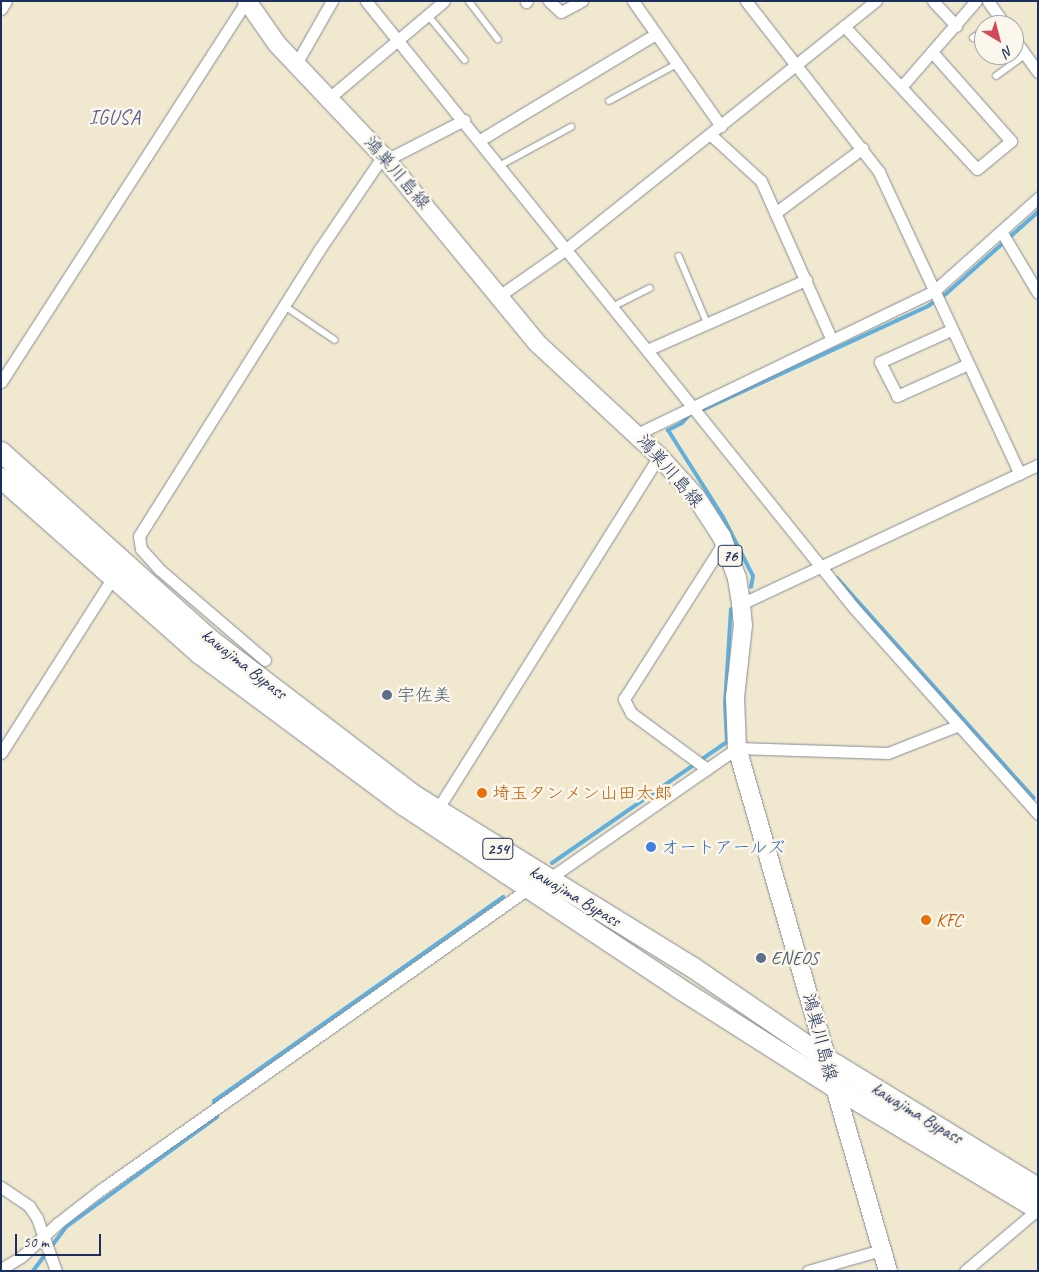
<!DOCTYPE html>
<html>
<head>
<meta charset="utf-8">
<style>
	body { margin:0 }
	#map { position:relative; width:1039px; height:1272px; overflow:hidden; background:#f1e9cf; font-family:Caveat,"Klee One",sans-serif }
	div>[style] { position:absolute }
	.stream>* { height:4px; margin:-2px; padding:0 2px; transform-origin:2px; border-radius:2px; background:#63afdc }
	.roads { filter:drop-shadow(0 0 1px #868c96) drop-shadow(0 0 1px #868c96) }
	.lane>* { height:5.5px; margin:-2.75px; padding:0 2.75px; transform-origin:2.75px; border-radius:2.75px; background:#fff }
	.street>* { height:11px; margin:-5.5px; padding:0 5.5px; transform-origin:5.5px; border-radius:5.5px; background:#fff }
	.primary>* { height:18px; margin:-9px; padding:0 9px; transform-origin:9px; border-radius:9px; background:#fff }
	.highway>* { height:20px; margin:-10px; padding:0 10px; transform-origin:10px; border-radius:10px; background:#fff }
	.dots>* { width:14px; height:14px; translate:-50% -50%; box-sizing:border-box; border:2px solid #fbf7ec; border-radius:50% }
	span { translate:-50% -50%; white-space:nowrap; text-align:center; line-height:1.15; -webkit-text-stroke:5px #fbf7ec; paint-order:stroke }
	.shield-label span { padding:1px 4px; background:#fbf7ec; border:1px solid; border-radius:4px; -webkit-text-stroke-width:0 }
	.shield-label { font-size:16px; color:#1b2f5e; font-weight:700 }
	.street-label { font-size:18px; color:#1b2f5e }
	.service-label { font-size:18px; color:#4e5e75 }
	.left { translate:0 -50%; text-align:left }
	.food-label { font-size:18px; color:#c56008 }
	.shop-label { font-size:18px; color:#366cbe }
	.quarter-label { font-size:20px; color:#585a93; letter-spacing:1px }
	.frame { position:absolute; inset:0; border:2px solid #1b2f5e; pointer-events:none }
	.north { position:absolute; left:974px; top:15px; width:50px; height:50px; box-sizing:border-box; background:#fbf7ec; border:1px solid #a1a7b3; border-radius:50%; rotate:143deg; font-size:14px; font-weight:700; line-height:20px; text-align:center; color:#1b2f5e }
	.north::after { content:''; display:block; margin:auto; width:18px; height:22px; background:#d1495b; clip-path:polygon(50% 0,100% 100%,50% 72%,0 100%) }
	.scale { position:absolute; left:15px; top:1234px; width:86px; height:22px; box-sizing:border-box; border:2px solid #1b2f5e; border-top:0; padding-left:6px; font-size:15px; line-height:18px; white-space:nowrap; color:#1b2f5e; -webkit-text-stroke:4px #fbf7ec; paint-order:stroke }
</style>
</head>
<body>
<div id="map">
	<div class="stream">
		<i style="left:698px;top:412px;width:253px;rotate:-24.7deg"></i>
		<i style="left:928px;top:306px;width:23px;rotate:-34deg"></i>
		<i style="left:947px;top:293px;width:122px;rotate:-41.7deg"></i>
		<i style="left:691px;top:413px;width:13px;rotate:132deg"></i>
		<i style="left:682px;top:423px;width:16px;rotate:153deg"></i>
		<i style="left:668px;top:430px;width:103px;rotate:57.7deg"></i>
		<i style="left:723px;top:517px;width:66px;rotate:63deg"></i>
		<i style="left:753px;top:576px;width:11px;rotate:100deg"></i>
		<i style="left:837px;top:578px;width:295px;rotate:48.2deg"></i>
		<i style="left:552px;top:863px;width:213px;rotate:-34.7deg"></i>
		<i style="left:727px;top:742px;width:38px;rotate:-93deg"></i>
		<i style="left:725px;top:704px;width:95px;rotate:-86.4deg"></i>
		<i style="left:33px;top:1271px;width:55px;rotate:-53.1deg"></i>
		<i style="left:66px;top:1227px;width:187px;rotate:-36.1deg"></i>
		<i style="left:217px;top:1117px;width:16px;rotate:-101deg"></i>
		<i style="left:214px;top:1101px;width:354px;rotate:-35.2deg"></i>
	</div>
	<div class="roads">
		<div class="lane">
			<i style="left:469px;top:1px;width:48px;rotate:52.7deg"></i>
			<i style="left:428px;top:15px;width:58px;rotate:50.6deg"></i>
			<i style="left:991px;top:25px;width:11px;rotate:-38deg"></i>
			<i style="left:973px;top:38px;width:14px;rotate:-36deg"></i>
			<i style="left:996px;top:76px;width:36px;rotate:-36deg"></i>
			<i style="left:609px;top:101px;width:77px;rotate:-28.6deg"></i>
			<i style="left:499px;top:166px;width:82px;rotate:-28.4deg"></i>
			<i style="left:679px;top:256px;width:72px;rotate:67deg"></i>
			<i style="left:285px;top:306px;width:60px;rotate:34.2deg"></i>
			<i style="left:612px;top:307px;width:42px;rotate:-26.6deg"></i>
		</div>
		<div class="street">
			<i style="left:366px;top:1px;width:779px;rotate:51.2deg"></i>
			<i style="left:854px;top:608px;width:276px;rotate:48.2deg"></i>
			<i style="left:549px;top:1px;width:16px;rotate:43deg"></i>
			<i style="left:561px;top:12px;width:24px;rotate:-28deg"></i>
			<i style="left:633px;top:1px;width:153px;rotate:54.9deg"></i>
			<i style="left:746px;top:1px;width:217px;rotate:52.1deg"></i>
			<i style="left:879px;top:172px;width:333px;rotate:65deg"></i>
			<i style="left:933px;top:1px;width:34px;rotate:47deg"></i>
			<i style="left:988px;top:1px;width:29px;rotate:55deg"></i>
			<i style="left:526px;top:2px;width:1px;rotate:-45deg"></i>
			<i style="left:1px;top:9px;width:9px;rotate:-58deg"></i>
			<i style="left:844px;top:26px;width:195px;rotate:47.1deg"></i>
			<i style="left:977px;top:169px;width:44px;rotate:-39.5deg"></i>
			<i style="left:1011px;top:141px;width:119px;rotate:-131.6deg"></i>
			<i style="left:1014px;top:39px;width:41px;rotate:54deg"></i>
			<i style="left:296px;top:64px;width:73px;rotate:-60.3deg"></i>
			<i style="left:902px;top:86px;width:113px;rotate:-49deg"></i>
			<i style="left:329px;top:98px;width:150px;rotate:-40.1deg"></i>
			<i style="left:711px;top:135px;width:68px;rotate:42.6deg"></i>
			<i style="left:761px;top:181px;width:172px;rotate:66deg"></i>
			<i style="left:480px;top:140px;width:205px;rotate:-31.1deg"></i>
			<i style="left:386px;top:160px;width:88px;rotate:-27.1deg"></i>
			<i style="left:775px;top:213px;width:109px;rotate:-36.5deg"></i>
			<i style="left:1001px;top:231px;width:72px;rotate:59.2deg"></i>
			<i style="left:499px;top:296px;width:82px;rotate:-35deg"></i>
			<i style="left:566px;top:249px;width:397px;rotate:-38.7deg"></i>
			<i style="left:951px;top:330px;width:78px;rotate:155.7deg"></i>
			<i style="left:880px;top:362px;width:38px;rotate:63deg"></i>
			<i style="left:897px;top:396px;width:78px;rotate:-24.3deg"></i>
			<i style="left:647px;top:350px;width:174px;rotate:-23.8deg"></i>
			<i style="left:1px;top:382px;width:454px;rotate:-57.2deg"></i>
			<i style="left:637px;top:434px;width:330px;rotate:-25.7deg"></i>
			<i style="left:934px;top:291px;width:140px;rotate:-41.8deg"></i>
			<i style="left:741px;top:604px;width:328px;rotate:-25.1deg"></i>
			<i style="left:265px;top:660px;width:138px;rotate:-139.4deg"></i>
			<i style="left:160px;top:570px;width:28px;rotate:-132deg"></i>
			<i style="left:141px;top:549px;width:13px;rotate:-99deg"></i>
			<i style="left:139px;top:536px;width:338px;rotate:-57.8deg"></i>
			<i style="left:319px;top:250px;width:114px;rotate:-55.8deg"></i>
			<i style="left:1px;top:753px;width:209px;rotate:-57.5deg"></i>
			<i style="left:707px;top:769px;width:94px;rotate:-143.6deg"></i>
			<i style="left:631px;top:713px;width:16px;rotate:-117deg"></i>
			<i style="left:624px;top:699px;width:186px;rotate:-57.5deg"></i>
			<i style="left:437px;top:810px;width:418px;rotate:-57.9deg"></i>
			<i style="left:547px;top:880px;width:231px;rotate:-34.8deg"></i>
			<i style="left:737px;top:748px;width:151px;rotate:1.9deg"></i>
			<i style="left:888px;top:753px;width:76px;rotate:-21.5deg"></i>
			<i style="left:1px;top:1187px;width:34px;rotate:34deg"></i>
			<i style="left:29px;top:1206px;width:14px;rotate:56deg"></i>
			<i style="left:37px;top:1218px;width:56px;rotate:70.3deg"></i>
			<i style="left:1px;top:1269px;width:23px;rotate:-31deg"></i>
			<i style="left:21px;top:1257px;width:50px;rotate:-42.6deg"></i>
			<i style="left:58px;top:1223px;width:52px;rotate:-38deg"></i>
			<i style="left:99px;top:1191px;width:526px;rotate:-35.17deg"></i>
			<i style="left:808px;top:1271px;width:76px;rotate:-16deg"></i>
			<i style="left:965px;top:1271px;width:96px;rotate:-40.3deg"></i>
		</div>
		<div class="primary">
			<i style="left:247px;top:1px;width:52px;rotate:55.1deg"></i>
			<i style="left:277px;top:44px;width:154px;rotate:46.6deg"></i>
			<i style="left:383px;top:156px;width:242px;rotate:50.5deg"></i>
			<i style="left:537px;top:343px;width:166px;rotate:42.8deg"></i>
			<i style="left:659px;top:456px;width:55px;rotate:47.9deg"></i>
			<i style="left:696px;top:497px;width:48px;rotate:57deg"></i>
			<i style="left:722px;top:537px;width:44px;rotate:69.9deg"></i>
			<i style="left:737px;top:578px;width:26px;rotate:81deg"></i>
			<i style="left:741px;top:604px;width:21px;rotate:85deg"></i>
			<i style="left:743px;top:625px;width:72px;rotate:96.3deg"></i>
			<i style="left:735px;top:697px;width:51px;rotate:87.8deg"></i>
			<i style="left:737px;top:748px;width:544px;rotate:73.9deg"></i>
		</div>
		<div class="highway">
			<i style="left:1px;top:452px;width:283px;rotate:41.9deg"></i>
			<i style="left:212px;top:641px;width:255px;rotate:37.4deg"></i>
			<i style="left:415px;top:796px;width:326px;rotate:31.7deg"></i>
			<i style="left:692px;top:967px;width:161px;rotate:34.4deg"></i>
			<i style="left:825px;top:1058px;width:250px;rotate:31.4deg"></i>
			<i style="left:1px;top:478px;width:266px;rotate:41.5deg"></i>
			<i style="left:200px;top:654px;width:255px;rotate:36.6deg"></i>
			<i style="left:405px;top:806px;width:327px;rotate:33.6deg"></i>
			<i style="left:677px;top:987px;width:185px;rotate:32.4deg"></i>
			<i style="left:833px;top:1086px;width:239px;rotate:31deg"></i>
		</div>
	</div>
	<div class="dots">
		<i style="left:387px;top:695px;background:#5c6f8a"></i>
		<i style="left:482px;top:793px;background:#e8710a"></i>
		<i style="left:651px;top:847px;background:#3f7fe0"></i>
		<i style="left:926px;top:920px;background:#e8710a"></i>
		<i style="left:761px;top:958px;background:#5c6f8a"></i>
	</div>
	<div class="shield-label">
		<span style="left:730px;top:556px">76</span>
		<span style="left:498px;top:849px">254</span>
	</div>
	<div class="street-label">
		<span style="left:397px;top:173px;rotate:49deg">鴻巣川島線</span>
		<span style="left:670px;top:471px;rotate:49deg">鴻巣川島線</span>
		<span style="left:244px;top:664px;rotate:38deg">kawajima Bypass</span>
		<span style="left:575px;top:896px;rotate:31deg">kawajima Bypass</span>
		<span style="left:820px;top:1037px;rotate:75deg">鴻巣川島線</span>
		<span style="left:917px;top:1113px;rotate:31deg">kawajima Bypass</span>
	</div>
	<div class="service-label">
		<span class="left" style="left:397px;top:695px">宇佐美</span>
		<span class="left" style="left:771px;top:958px">ENEOS</span>
	</div>
	<div class="food-label">
		<span class="left" style="left:492px;top:793px">埼玉タンメン山田太郎</span>
		<span class="left" style="left:936px;top:920px">KFC</span>
	</div>
	<div class="shop-label">
		<span class="left" style="left:661px;top:847px">オートアールズ</span>
	</div>
	<div class="quarter-label">
		<span style="left:115px;top:117px">IGUSA</span>
	</div>
	<div class="frame"></div>
	<div class="north">N</div>
	<div class="scale">50 m</div>
</div>
</body>
</html>
